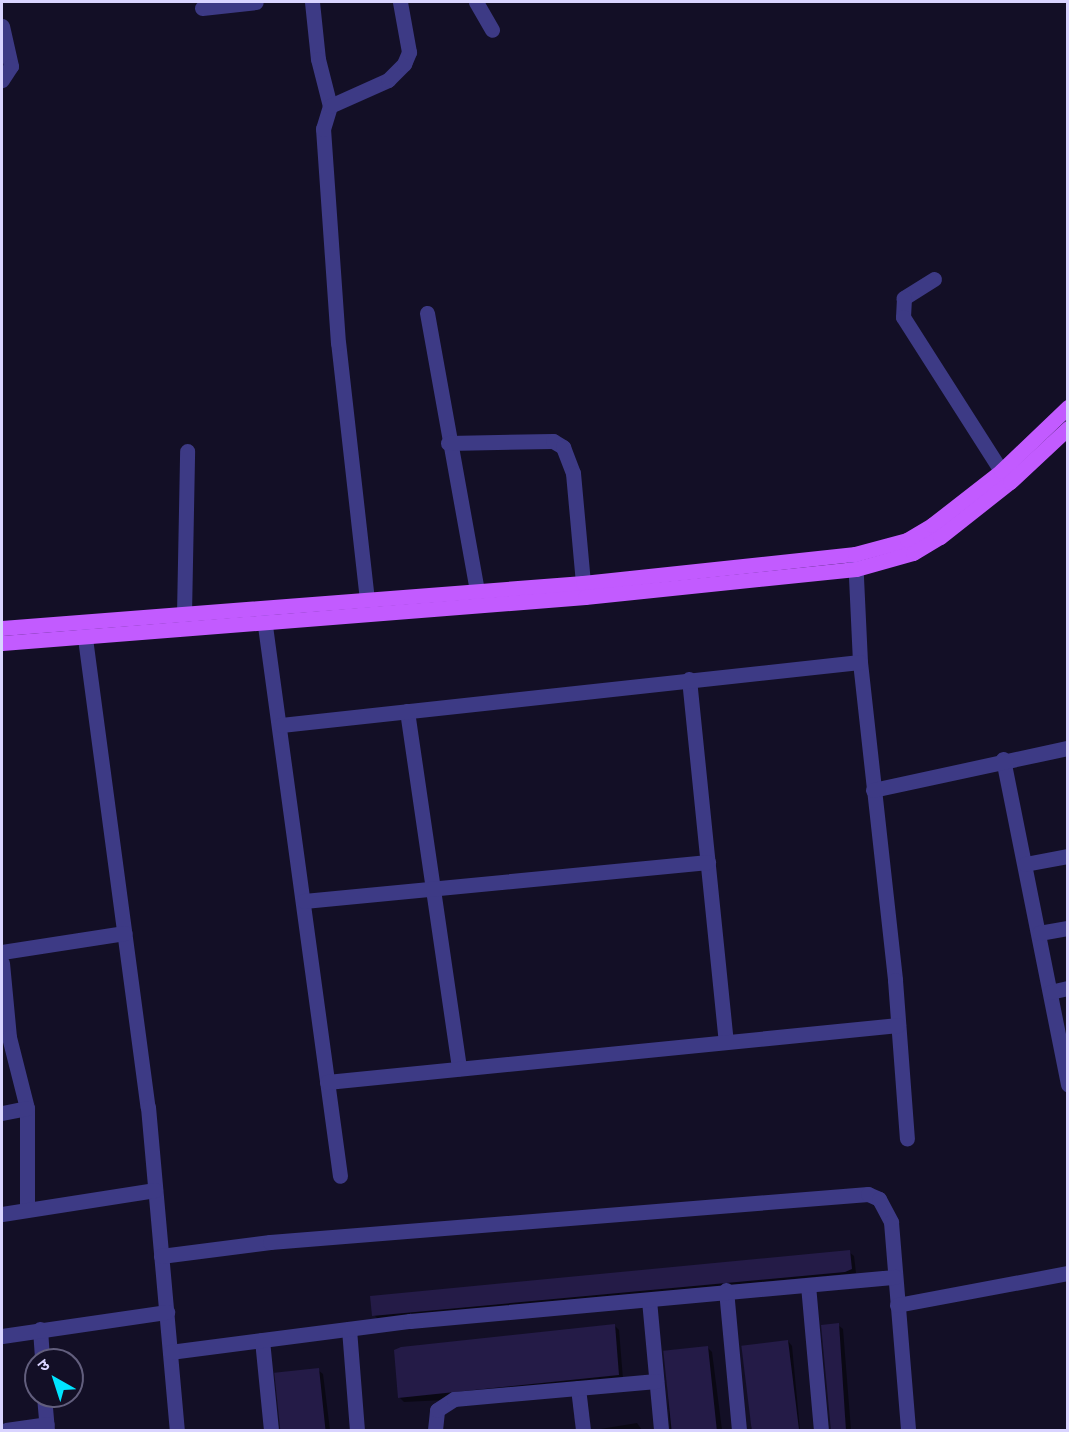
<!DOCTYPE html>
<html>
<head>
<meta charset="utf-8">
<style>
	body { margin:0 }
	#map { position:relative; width:1069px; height:1432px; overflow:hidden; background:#130f26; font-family:Signika,"Noto Sans Devanagari",sans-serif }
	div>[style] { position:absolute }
	.shadow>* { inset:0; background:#0007 }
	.building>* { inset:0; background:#241b47; transform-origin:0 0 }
	.minor>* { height:15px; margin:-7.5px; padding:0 7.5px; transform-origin:7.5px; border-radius:7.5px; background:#3d3a85 }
	.major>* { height:15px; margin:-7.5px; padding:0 7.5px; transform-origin:7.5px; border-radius:7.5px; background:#c25bff }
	span { translate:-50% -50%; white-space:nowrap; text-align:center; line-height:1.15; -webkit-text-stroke:5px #130f26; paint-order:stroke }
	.frame { position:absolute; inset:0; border:3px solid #d9d4ff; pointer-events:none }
	.north { position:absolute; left:24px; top:1348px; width:60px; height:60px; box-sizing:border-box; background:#130f26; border:2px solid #625e7d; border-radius:50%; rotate:321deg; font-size:16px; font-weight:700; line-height:24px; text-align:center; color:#d9d4ff }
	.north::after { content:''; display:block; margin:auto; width:21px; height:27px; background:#00e5ff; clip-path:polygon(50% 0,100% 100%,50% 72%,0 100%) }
</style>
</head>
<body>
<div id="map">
	<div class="shadow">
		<i style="clip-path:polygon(849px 1252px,854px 1256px,856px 1273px,378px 1319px,374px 1315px)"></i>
		<i style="clip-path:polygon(614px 1325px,619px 1330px,623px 1379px,445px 1400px,404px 1402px,399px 1397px)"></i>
		<i style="clip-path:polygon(838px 1325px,843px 1329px,851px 1430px,832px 1430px)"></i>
		<i style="clip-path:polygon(788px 1341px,792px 1346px,800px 1430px,750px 1430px)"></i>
		<i style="clip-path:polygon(707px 1347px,712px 1352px,722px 1430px,670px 1430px,665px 1351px)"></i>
		<i style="clip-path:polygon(318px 1370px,323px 1374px,330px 1430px,282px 1430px)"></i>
		<i style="clip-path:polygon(637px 1423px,642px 1430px,594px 1430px)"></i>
	</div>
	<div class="building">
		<i style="clip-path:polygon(850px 1250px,852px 1269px,845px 1272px,372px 1316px,370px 1296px)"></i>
		<i style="clip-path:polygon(839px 1323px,846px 1431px,831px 1431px,821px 1325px)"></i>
		<i style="clip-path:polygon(615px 1324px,619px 1375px,398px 1398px,394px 1350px,401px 1347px)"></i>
		<i style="left:788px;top:1340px;width:92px;height:47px;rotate:83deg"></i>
		<i style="left:708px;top:1346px;width:85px;height:45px;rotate:84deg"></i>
		<i style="left:319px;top:1368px;width:63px;height:45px;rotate:84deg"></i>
	</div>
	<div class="minor">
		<i style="left:312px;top:2px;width:57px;rotate:84deg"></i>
		<i style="left:318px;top:59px;width:49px;rotate:75.7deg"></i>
		<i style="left:476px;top:2px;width:32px;rotate:60deg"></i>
		<i style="left:202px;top:8px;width:54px;rotate:-6.3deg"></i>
		<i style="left:2px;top:26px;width:41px;rotate:77.3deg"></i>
		<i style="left:11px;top:66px;width:17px;rotate:123deg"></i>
		<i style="left:934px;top:279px;width:36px;rotate:148deg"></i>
		<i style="left:904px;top:298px;width:19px;rotate:93deg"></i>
		<i style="left:903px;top:317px;width:183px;rotate:57.5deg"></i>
		<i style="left:427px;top:313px;width:282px;rotate:79.8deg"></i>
		<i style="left:448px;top:443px;width:105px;rotate:-1.1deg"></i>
		<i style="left:553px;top:441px;width:12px;rotate:31deg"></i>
		<i style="left:563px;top:447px;width:28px;rotate:69deg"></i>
		<i style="left:573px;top:473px;width:122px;rotate:84.8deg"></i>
		<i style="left:855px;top:556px;width:106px;rotate:87.3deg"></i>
		<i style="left:860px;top:662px;width:320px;rotate:83.7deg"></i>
		<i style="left:895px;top:980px;width:159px;rotate:85.7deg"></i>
		<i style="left:367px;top:600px;width:259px;rotate:-96.4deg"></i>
		<i style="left:338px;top:343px;width:215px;rotate:-94deg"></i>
		<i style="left:323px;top:129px;width:24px;rotate:-73deg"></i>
		<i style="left:330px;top:106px;width:64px;rotate:-24.1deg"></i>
		<i style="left:388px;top:80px;width:23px;rotate:-45deg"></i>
		<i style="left:404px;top:64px;width:13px;rotate:-67deg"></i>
		<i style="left:409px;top:52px;width:51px;rotate:-100.2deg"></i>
		<i style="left:263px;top:611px;width:570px;rotate:82.24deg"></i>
		<i style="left:184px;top:614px;width:163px;rotate:-88.9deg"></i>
		<i style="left:83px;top:623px;width:488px;rotate:82.4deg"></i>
		<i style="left:148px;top:1107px;width:324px;rotate:84.9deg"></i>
		<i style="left:689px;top:679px;width:364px;rotate:84.2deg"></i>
		<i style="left:407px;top:711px;width:361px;rotate:81.7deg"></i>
		<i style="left:281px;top:725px;width:582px;rotate:-6.21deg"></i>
		<i style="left:1003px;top:759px;width:332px;rotate:78.7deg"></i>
		<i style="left:873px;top:790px;width:199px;rotate:-12.2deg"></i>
		<i style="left:1025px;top:864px;width:44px;rotate:-10.5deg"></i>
		<i style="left:304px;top:901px;width:406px;rotate:-5.5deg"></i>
		<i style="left:1039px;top:933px;width:29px;rotate:-10deg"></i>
		<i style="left:2px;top:952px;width:124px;rotate:-8.8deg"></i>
		<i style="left:2px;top:963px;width:74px;rotate:84.6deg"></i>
		<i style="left:9px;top:1037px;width:73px;rotate:75.8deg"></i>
		<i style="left:27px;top:1108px;width:101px;rotate:90deg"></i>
		<i style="left:1050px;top:992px;width:18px;rotate:-13deg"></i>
		<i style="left:327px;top:1082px;width:574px;rotate:-5.7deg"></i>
		<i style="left:2px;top:1113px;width:25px;rotate:-11deg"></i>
		<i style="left:2px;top:1214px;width:155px;rotate:-8.9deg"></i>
		<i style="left:161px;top:1256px;width:110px;rotate:-7.3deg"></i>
		<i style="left:270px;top:1242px;width:600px;rotate:-4.59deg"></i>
		<i style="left:868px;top:1194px;width:12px;rotate:24deg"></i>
		<i style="left:879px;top:1199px;width:26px;rotate:62deg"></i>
		<i style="left:891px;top:1222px;width:209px;rotate:85.3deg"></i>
		<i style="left:808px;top:1285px;width:146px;rotate:84.9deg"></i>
		<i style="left:726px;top:1290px;width:141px;rotate:84.7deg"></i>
		<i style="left:649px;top:1300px;width:131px;rotate:84.7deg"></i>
		<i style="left:897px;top:1305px;width:174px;rotate:-10.6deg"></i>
		<i style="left:40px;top:1329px;width:31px;rotate:86deg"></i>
		<i style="left:349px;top:1329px;width:101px;rotate:85.5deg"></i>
		<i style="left:2px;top:1336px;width:167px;rotate:-8.3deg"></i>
		<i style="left:262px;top:1340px;width:90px;rotate:84.3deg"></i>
		<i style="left:170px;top:1352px;width:242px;rotate:-7.4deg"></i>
		<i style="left:410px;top:1321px;width:487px;rotate:-5.2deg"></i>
		<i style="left:578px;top:1388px;width:42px;rotate:83.2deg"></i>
		<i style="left:44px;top:1396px;width:34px;rotate:85deg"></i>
		<i style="left:6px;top:1430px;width:41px;rotate:-8.3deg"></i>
		<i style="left:435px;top:1430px;width:20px;rotate:-84deg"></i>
		<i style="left:437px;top:1410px;width:20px;rotate:-33deg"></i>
		<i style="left:454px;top:1399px;width:203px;rotate:-5.1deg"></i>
	</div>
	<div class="major">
		<i style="left:2px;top:628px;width:583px;rotate:-4.43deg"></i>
		<i style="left:583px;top:583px;width:274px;rotate:-6.1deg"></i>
		<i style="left:855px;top:554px;width:54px;rotate:-15.1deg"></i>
		<i style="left:907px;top:540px;width:29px;rotate:-31deg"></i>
		<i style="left:932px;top:525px;width:88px;rotate:-38deg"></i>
		<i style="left:1001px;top:471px;width:93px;rotate:-43.7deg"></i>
		<i style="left:2px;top:643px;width:585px;rotate:-4.51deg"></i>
		<i style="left:585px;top:597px;width:272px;rotate:-5.9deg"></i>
		<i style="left:856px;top:569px;width:59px;rotate:-15.7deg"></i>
		<i style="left:913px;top:553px;width:31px;rotate:-31deg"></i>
		<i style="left:940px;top:537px;width:89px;rotate:-38.2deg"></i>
		<i style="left:1010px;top:482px;width:79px;rotate:-43deg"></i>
	</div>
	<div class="frame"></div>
	<div class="north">उ</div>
</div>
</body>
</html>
